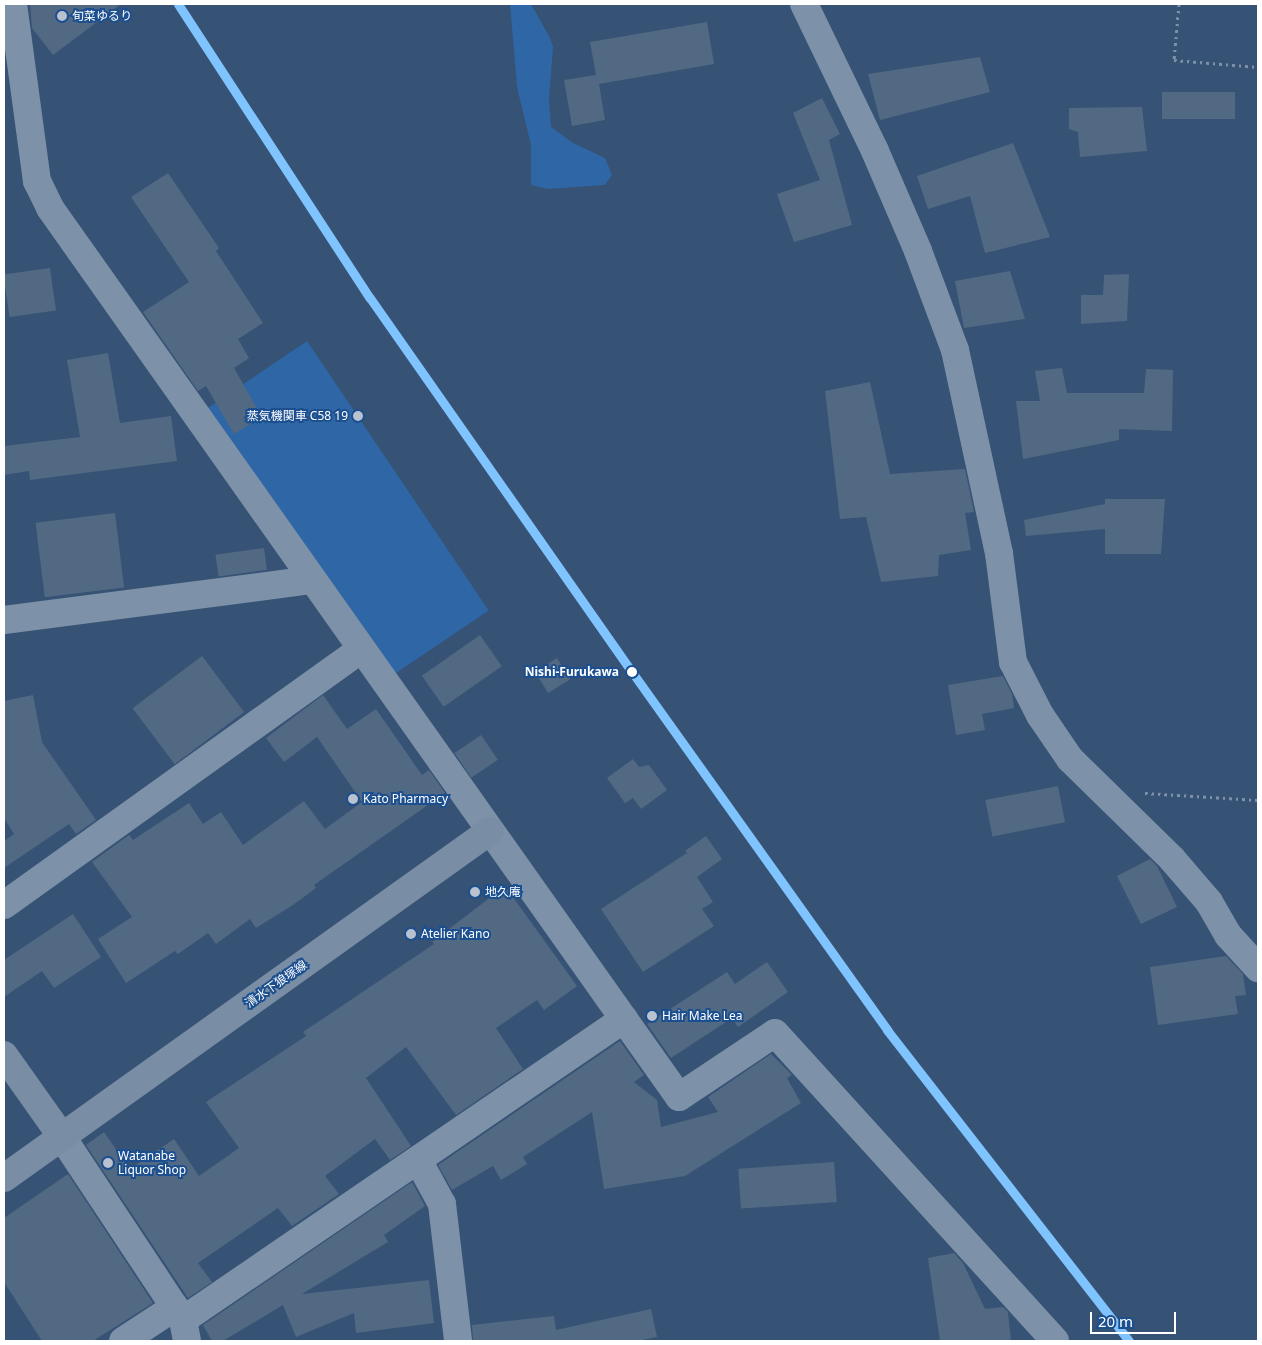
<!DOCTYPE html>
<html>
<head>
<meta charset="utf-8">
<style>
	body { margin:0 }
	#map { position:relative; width:1262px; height:1345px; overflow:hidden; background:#365274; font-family:"Noto Sans","Noto Sans JP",sans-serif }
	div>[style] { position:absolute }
	.green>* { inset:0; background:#2f66a5; transform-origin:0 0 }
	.building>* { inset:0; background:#526984; transform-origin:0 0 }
	.path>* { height:3px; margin-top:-1.5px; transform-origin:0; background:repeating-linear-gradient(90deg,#7d92a8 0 2.5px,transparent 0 6.5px) }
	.minor>* { height:28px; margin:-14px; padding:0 14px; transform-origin:14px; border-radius:14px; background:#7d92a8 }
	.secondary>* { height:28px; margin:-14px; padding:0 14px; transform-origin:14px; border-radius:14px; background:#798da4 }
	.rail-1>* { height:9px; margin:-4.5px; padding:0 4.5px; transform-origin:4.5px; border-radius:4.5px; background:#80c4ff }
	.dots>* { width:14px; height:14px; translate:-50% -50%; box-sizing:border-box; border:2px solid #1b4f8f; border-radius:50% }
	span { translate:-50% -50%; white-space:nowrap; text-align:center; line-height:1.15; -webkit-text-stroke:4px #1b4f8f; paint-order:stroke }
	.poi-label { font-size:12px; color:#fff }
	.left { translate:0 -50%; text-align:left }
	.right { translate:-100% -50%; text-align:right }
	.stop-label { font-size:12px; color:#fff; font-weight:700 }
	.street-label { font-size:12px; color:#fff }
	.frame { position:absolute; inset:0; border:5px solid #fff; pointer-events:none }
	.scale { position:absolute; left:1090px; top:1312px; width:86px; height:22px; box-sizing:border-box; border:2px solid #fff; border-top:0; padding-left:6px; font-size:15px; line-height:18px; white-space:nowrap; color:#fff; -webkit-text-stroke:4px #1b4f8f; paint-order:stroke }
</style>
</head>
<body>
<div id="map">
	<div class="green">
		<i style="clip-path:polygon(510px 4px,531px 4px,550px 38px,553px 47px,549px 99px,551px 127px,573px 143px,605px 158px,612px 175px,605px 185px,548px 189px,531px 185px,531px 145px,517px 87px)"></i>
		<i style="left:307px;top:341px;width:325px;height:122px;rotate:56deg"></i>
	</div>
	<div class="building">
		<i style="clip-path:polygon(30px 4px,121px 4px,53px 55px,32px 28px)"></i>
		<i style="clip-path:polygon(707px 22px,714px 64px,599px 84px,605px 120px,572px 126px,564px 80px,596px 75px,590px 42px)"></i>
		<i style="clip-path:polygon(980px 57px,990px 92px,880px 120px,868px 74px)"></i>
		<i style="left:1162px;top:92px;width:73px;height:27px"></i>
		<i style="clip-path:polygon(822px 98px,840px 134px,829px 140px,852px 225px,794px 242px,777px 194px,820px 180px,793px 113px)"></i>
		<i style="clip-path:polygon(1142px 107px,1147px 151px,1080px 157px,1078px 132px,1069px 129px,1069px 108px)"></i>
		<i style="clip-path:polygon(1013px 143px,1050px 237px,985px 253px,970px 196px,928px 209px,917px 176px)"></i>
		<i style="clip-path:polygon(168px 173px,219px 248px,216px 251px,263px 323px,238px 339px,249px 358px,234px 368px,262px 417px,234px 434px,206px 386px,198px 391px,143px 312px,189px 282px,131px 197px)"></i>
		<i style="left:50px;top:268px;width:43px;height:47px;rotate:82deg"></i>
		<i style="clip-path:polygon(1010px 271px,1025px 319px,964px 328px,955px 281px)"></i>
		<i style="clip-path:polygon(1129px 274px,1127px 321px,1081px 324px,1081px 295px,1103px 295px,1104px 275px)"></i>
		<i style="clip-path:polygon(108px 353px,120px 423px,171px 416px,177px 461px,30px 480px,29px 471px,4px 475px,4px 446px,80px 437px,67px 360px)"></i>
		<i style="clip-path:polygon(1062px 368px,1067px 393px,1144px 393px,1146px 369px,1173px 370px,1172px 431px,1119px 429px,1119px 440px,1023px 459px,1016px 401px,1040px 401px,1035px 371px)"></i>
		<i style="clip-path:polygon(870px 382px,890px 474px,965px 469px,974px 512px,965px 513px,971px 550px,939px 555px,938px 576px,881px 582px,866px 517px,840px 519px,825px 391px)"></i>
		<i style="clip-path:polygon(1105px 499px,1165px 499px,1161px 554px,1105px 554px,1105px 529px,1026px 536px,1024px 520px,1105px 504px)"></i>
		<i style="left:115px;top:513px;width:75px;height:80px;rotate:83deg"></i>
		<i style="left:264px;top:548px;width:22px;height:49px;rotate:82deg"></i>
		<i style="left:480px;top:635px;width:38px;height:71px;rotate:55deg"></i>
		<i style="left:202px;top:656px;width:70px;height:87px;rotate:53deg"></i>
		<i style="left:557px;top:658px;width:25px;height:26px;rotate:58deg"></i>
		<i style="clip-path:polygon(1003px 676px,1012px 694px,1014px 708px,982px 714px,985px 730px,956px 735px,948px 685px)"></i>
		<i style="clip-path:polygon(33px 695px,42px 742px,96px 820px,76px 834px,69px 824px,4px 868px,4px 841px,14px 834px,4px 818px,4px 701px)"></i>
		<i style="clip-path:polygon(323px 695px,347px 729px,376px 709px,422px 775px,429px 770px,445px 793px,314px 885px,316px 888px,293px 905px,256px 928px,250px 919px,216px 944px,208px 933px,178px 954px,175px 951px,126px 983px,98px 939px,132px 917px,92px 862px,129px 835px,133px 840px,189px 803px,203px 824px,221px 812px,243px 845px,304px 801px,325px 829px,362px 802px,317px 737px,284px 762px,266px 738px)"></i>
		<i style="left:481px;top:735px;width:30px;height:32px;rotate:56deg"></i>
		<i style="clip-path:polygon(633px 759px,639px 767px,649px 765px,667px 790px,641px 809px,633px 798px,625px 803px,607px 778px)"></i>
		<i style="left:1058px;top:786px;width:37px;height:74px;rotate:79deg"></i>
		<i style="clip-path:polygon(706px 836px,722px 859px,697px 877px,713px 902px,702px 909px,714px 926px,643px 972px,601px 909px,687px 853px,685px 851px)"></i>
		<i style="clip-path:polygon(1150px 859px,1157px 866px,1177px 907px,1141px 924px,1117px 876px)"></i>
		<i style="clip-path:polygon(505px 886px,577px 986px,544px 1010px,537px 1000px,496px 1028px,523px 1069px,456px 1115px,406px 1047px,366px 1078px,411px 1146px,390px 1160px,375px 1139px,325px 1176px,339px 1194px,292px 1226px,278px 1208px,198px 1263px,212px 1282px,188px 1298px,86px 1145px,104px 1132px,130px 1169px,174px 1139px,199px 1176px,239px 1148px,206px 1102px,306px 1036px,303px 1032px,434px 944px,432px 942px)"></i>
		<i style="clip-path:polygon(73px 914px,101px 957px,54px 988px,42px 971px,4px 997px,4px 960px)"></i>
		<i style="clip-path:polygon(1226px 956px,1243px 974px,1246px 995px,1235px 996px,1238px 1014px,1158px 1025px,1150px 967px)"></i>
		<i style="clip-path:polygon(767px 962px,788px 992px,738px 1027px,732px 1018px,671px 1058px,647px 1024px,727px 972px,735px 984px)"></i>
		<i style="clip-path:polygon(620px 1041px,644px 1075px,634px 1082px,657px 1100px,661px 1127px,718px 1112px,708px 1097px,771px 1054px,792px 1075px,787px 1078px,801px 1103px,685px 1176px,604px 1189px,592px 1112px,523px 1157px,527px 1164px,501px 1180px,493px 1166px,452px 1190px,438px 1165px)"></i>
		<i style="left:834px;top:1162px;width:40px;height:96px;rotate:86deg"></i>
		<i style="clip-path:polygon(68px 1174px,153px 1303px,93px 1341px,42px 1341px,4px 1282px,4px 1218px)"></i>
		<i style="clip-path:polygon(412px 1182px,425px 1206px,384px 1235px,388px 1242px,302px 1294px,429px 1280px,434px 1323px,356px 1333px,354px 1313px,296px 1337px,283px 1305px,223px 1341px,212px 1341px,203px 1325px)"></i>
		<i style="clip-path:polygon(954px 1253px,963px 1263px,985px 1309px,1003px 1307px,1008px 1312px,1011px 1341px,940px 1341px,928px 1258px)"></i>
		<i style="clip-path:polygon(651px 1309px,657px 1337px,637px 1341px,473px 1341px,472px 1325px,554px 1316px,556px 1330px)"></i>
	</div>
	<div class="path">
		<i style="left:1179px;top:4px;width:56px;rotate:95.1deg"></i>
		<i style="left:1174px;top:60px;width:84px;rotate:4.8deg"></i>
		<i style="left:1145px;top:793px;width:113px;rotate:3.5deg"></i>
	</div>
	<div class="minor">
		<i style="left:13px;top:4px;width:179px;rotate:82.3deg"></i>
		<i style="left:37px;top:181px;width:30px;rotate:64deg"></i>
		<i style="left:50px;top:208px;width:1089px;rotate:54.72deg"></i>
		<i style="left:679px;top:1097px;width:115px;rotate:-33.7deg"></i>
		<i style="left:775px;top:1033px;width:416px;rotate:47.7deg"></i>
		<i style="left:804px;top:4px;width:163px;rotate:64.2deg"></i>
		<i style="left:875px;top:151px;width:109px;rotate:66.7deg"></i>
		<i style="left:918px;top:251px;width:106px;rotate:69.5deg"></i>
		<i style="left:955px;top:350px;width:208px;rotate:77.8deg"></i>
		<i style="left:999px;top:553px;width:110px;rotate:82.7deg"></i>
		<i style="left:1013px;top:662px;width:59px;rotate:63deg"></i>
		<i style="left:1040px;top:715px;width:53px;rotate:55.7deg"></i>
		<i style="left:1070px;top:759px;width:143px;rotate:44.4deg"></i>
		<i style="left:1172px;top:859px;width:57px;rotate:49.3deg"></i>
		<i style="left:1209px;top:902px;width:38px;rotate:60deg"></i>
		<i style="left:1228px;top:935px;width:45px;rotate:47.7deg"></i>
		<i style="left:4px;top:620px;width:309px;rotate:-7.4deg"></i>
		<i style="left:4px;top:905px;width:439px;rotate:-35.6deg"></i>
		<i style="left:62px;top:1137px;width:219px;rotate:56.5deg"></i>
		<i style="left:183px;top:1320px;width:21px;rotate:79deg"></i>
		<i style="left:418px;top:1160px;width:50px;rotate:61.4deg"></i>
		<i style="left:442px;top:1204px;width:138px;rotate:83.3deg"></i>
		<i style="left:183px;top:1320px;width:534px;rotate:-34.32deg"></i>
		<i style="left:123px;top:1341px;width:62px;rotate:-33.2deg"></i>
	</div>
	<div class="secondary">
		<i style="left:4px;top:1055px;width:100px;rotate:54.7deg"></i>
		<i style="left:4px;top:1178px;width:597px;rotate:-35.53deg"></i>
	</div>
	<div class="rail-1">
		<i style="left:178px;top:4px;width:351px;rotate:56.9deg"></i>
		<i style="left:370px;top:298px;width:457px;rotate:55deg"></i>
		<i style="left:632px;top:672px;width:440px;rotate:54.5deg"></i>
		<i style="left:887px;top:1030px;width:394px;rotate:52.1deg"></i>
	</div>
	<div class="dots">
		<i style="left:62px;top:16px;background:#b9c2ce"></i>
		<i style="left:358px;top:416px;background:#b9c2ce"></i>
		<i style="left:632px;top:672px;background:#fff"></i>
		<i style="left:353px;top:799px;background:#b9c2ce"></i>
		<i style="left:475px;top:892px;background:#b9c2ce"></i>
		<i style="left:411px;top:934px;background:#b9c2ce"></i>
		<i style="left:652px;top:1016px;background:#b9c2ce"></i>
		<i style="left:108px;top:1163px;background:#b9c2ce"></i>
	</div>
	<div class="poi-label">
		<span class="left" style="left:72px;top:16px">旬菜ゆるり</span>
		<span class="right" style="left:348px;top:416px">蒸気機関車 C58 19</span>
		<span class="left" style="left:363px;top:799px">Kato Pharmacy</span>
		<span class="left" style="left:485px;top:892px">地久庵</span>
		<span class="left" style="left:421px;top:934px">Atelier Kano</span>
		<span class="left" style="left:662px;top:1016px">Hair Make Lea</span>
		<span class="left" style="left:118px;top:1163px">Watanabe<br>Liquor Shop</span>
	</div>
	<div class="stop-label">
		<span class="right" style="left:619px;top:672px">Nishi-Furukawa</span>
	</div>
	<div class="street-label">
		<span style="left:276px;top:984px;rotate:-35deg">清水下狼塚線</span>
	</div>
	<div class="frame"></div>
	<div class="scale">20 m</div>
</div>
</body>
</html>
